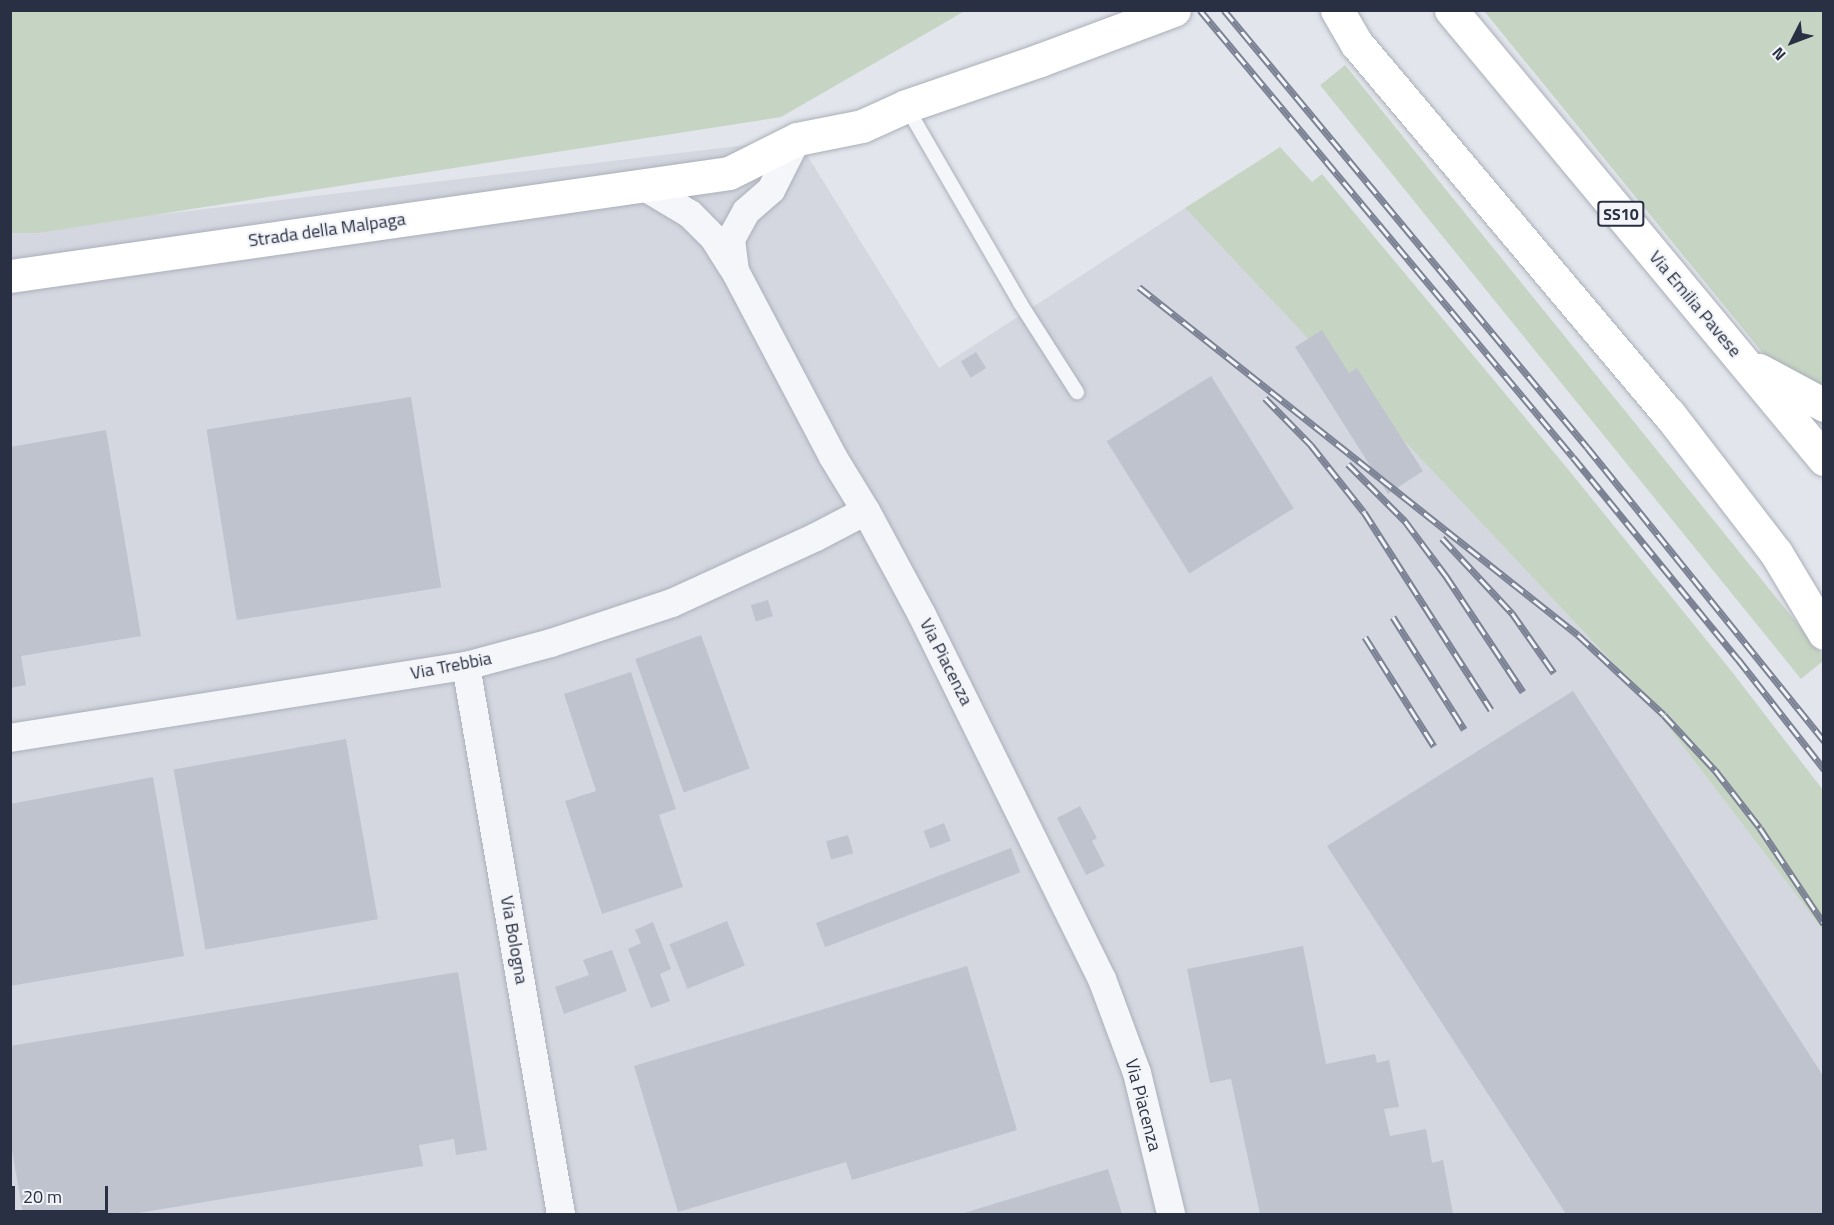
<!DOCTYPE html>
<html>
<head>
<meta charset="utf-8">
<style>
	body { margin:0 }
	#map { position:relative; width:1834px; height:1225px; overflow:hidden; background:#e2e5eb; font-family:"Titillium Web",sans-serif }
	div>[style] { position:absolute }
	.built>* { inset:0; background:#d4d7e0 }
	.green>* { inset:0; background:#c6d5c3; transform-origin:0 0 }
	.building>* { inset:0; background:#bfc3cd; transform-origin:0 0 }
	.roads { filter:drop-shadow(0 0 2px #abafb9) drop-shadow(0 0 2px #abafb9) }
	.lane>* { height:14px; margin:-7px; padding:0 7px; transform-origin:7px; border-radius:7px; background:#f5f6f9 }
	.street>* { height:28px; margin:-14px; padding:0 14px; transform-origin:14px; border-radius:14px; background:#f5f6f9 }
	.secondary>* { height:33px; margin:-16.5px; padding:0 16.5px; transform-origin:16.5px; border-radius:16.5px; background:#fff }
	.primary>* { height:33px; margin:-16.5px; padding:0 16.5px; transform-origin:16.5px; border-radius:16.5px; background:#fff }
	.rail>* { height:7px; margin-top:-3.5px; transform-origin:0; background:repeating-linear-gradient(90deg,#f2f4f8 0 14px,#7b8294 0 28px); box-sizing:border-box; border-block:2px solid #7b8294 }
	span { translate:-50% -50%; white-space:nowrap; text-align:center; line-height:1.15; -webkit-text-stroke:4.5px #f2f4f8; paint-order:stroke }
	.shield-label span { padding:2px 4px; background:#f2f4f8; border:2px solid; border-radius:4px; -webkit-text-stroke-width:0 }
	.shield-label { font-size:16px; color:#2a3043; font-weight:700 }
	.street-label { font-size:18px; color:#2a3043 }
	.frame { position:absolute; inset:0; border:12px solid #2a3043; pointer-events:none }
	.north { position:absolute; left:1762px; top:12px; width:60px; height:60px; -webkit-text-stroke:4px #f2f4f8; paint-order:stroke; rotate:228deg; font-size:16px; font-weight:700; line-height:24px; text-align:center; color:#2a3043 }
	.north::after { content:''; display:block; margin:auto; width:21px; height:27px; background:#2a3043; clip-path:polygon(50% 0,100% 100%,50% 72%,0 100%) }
	.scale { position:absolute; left:12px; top:1186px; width:96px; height:27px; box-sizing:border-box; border:3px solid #2a3043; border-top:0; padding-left:8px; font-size:18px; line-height:21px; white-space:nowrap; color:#2a3043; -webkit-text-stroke:4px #f2f4f8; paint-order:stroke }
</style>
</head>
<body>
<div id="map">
	<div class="built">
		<i style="clip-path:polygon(797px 139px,939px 368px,1185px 208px,1647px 699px,1823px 930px,1823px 1214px,11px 1214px,10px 232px)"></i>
	</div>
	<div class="green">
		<i style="clip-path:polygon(10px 11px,11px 10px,965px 11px,781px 117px,38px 233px,11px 233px)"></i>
		<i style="clip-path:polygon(1484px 11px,1823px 11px,1823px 427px,1793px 390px)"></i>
		<i style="left:1345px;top:65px;width:764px;height:32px;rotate:51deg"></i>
		<i style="clip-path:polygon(1280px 147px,1312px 182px,1322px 174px,1567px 468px,1729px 668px,1823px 790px,1823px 930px,1647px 699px,1185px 208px)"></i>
	</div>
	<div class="building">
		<i style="clip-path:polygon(1322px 330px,1349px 373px,1357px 368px,1423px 471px,1388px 494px,1295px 347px)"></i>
		<i style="left:976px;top:352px;width:19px;height:18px;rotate:58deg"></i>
		<i style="left:1211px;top:376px;width:156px;height:123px;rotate:58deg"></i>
		<i style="left:411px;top:397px;width:193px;height:207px;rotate:81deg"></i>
		<i style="clip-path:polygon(106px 430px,141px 636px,21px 656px,26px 685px,10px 688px,10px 447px)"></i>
		<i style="left:768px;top:600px;width:17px;height:18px;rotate:73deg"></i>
		<i style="left:701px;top:635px;width:142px;height:70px;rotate:70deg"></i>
		<i style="clip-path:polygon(631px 672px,676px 809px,659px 815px,683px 887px,602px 914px,565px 801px,596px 791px,564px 694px)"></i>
		<i style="clip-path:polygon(1573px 691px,1824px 1077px,1824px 1214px,1566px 1214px,1327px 846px)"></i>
		<i style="left:346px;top:739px;width:183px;height:175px;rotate:80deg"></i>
		<i style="clip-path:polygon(153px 777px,184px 956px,10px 986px,10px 804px)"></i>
		<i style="clip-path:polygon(1080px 806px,1097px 838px,1092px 841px,1105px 866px,1086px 875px,1057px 818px)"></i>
		<i style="left:944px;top:823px;width:19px;height:22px;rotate:69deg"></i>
		<i style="left:848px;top:835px;width:19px;height:23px;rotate:74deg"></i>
		<i style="left:1011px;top:848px;width:26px;height:209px;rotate:69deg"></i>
		<i style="left:727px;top:921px;width:48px;height:62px;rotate:68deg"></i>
		<i style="clip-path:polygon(653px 922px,671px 969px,660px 974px,670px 1001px,651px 1008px,628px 949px,641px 943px,635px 930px)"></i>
		<i style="clip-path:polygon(1303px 946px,1326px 1064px,1375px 1054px,1377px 1063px,1389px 1060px,1399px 1107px,1384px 1109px,1390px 1136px,1426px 1129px,1432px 1163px,1443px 1160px,1453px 1214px,1260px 1214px,1231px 1079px,1210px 1083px,1187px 969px)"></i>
		<i style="clip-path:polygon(612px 950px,627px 991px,564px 1014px,555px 987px,589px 975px,583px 960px)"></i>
		<i style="clip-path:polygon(967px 966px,1017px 1130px,852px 1180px,846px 1162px,678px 1212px,634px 1066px)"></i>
		<i style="clip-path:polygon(458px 972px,487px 1150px,456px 1155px,454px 1139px,419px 1145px,423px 1166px,132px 1214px,23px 1214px,10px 1139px,10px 1046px)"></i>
		<i style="clip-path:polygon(1108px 1169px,1122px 1214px,961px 1214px)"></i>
	</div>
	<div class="roads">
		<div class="lane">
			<i style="left:906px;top:106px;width:228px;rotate:59.9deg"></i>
			<i style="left:1020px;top:303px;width:106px;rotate:57.4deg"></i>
		</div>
		<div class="street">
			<i style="left:797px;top:139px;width:57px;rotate:117deg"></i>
			<i style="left:771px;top:190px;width:33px;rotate:139deg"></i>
			<i style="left:746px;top:212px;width:31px;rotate:119deg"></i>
			<i style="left:731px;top:239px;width:32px;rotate:83deg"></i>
			<i style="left:735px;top:271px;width:210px;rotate:62.2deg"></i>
			<i style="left:833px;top:457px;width:63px;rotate:58.6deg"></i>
			<i style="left:866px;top:511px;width:118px;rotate:61.7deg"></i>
			<i style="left:922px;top:615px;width:406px;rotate:63.7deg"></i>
			<i style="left:1102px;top:979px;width:100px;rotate:69.6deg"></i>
			<i style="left:1137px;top:1073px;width:145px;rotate:76.4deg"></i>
			<i style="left:643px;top:186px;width:55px;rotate:30.8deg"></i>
			<i style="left:690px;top:214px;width:34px;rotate:45deg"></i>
			<i style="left:714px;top:238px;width:34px;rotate:58deg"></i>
			<i style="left:466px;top:666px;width:556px;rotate:80.17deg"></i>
			<i style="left:10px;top:738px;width:462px;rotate:-9deg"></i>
			<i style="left:466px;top:666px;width:88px;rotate:-15.1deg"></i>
			<i style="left:551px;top:643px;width:127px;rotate:-18.3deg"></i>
			<i style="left:672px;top:603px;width:158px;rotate:-24.6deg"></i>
			<i style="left:816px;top:537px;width:56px;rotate:-27.5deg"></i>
		</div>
		<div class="secondary">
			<i style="left:10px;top:276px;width:726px;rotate:-8.15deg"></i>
			<i style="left:729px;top:173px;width:76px;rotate:-26.6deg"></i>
			<i style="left:797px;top:139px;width:66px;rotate:-11.3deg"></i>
			<i style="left:862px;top:126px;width:48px;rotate:-24.4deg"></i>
			<i style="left:906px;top:106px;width:142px;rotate:-18.9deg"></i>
		</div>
		<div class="primary">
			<i style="left:1337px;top:10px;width:39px;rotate:60deg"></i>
			<i style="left:1357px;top:44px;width:484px;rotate:49.9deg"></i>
			<i style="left:1669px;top:414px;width:175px;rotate:52.4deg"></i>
			<i style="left:1776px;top:553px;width:93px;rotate:59deg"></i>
			<i style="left:1451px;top:10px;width:584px;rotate:50.28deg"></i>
			<i style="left:1040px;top:60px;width:143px;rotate:-20.5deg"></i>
			<i style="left:1759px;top:370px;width:74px;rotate:28.3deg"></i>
		</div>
	</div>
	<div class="rail">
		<i style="left:1200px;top:10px;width:582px;rotate:50.16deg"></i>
		<i style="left:1573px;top:457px;width:261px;rotate:50.8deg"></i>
		<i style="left:1738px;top:659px;width:140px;rotate:52deg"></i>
		<i style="left:1224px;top:10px;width:568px;rotate:50.28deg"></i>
		<i style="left:1587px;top:447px;width:378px;rotate:51.1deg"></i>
		<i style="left:1139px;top:287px;width:560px;rotate:38.4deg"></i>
		<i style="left:1578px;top:635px;width:117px;rotate:42.9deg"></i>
		<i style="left:1664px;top:715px;width:75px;rotate:47.2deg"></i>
		<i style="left:1715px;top:770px;width:73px;rotate:52.2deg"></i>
		<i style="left:1760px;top:828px;width:115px;rotate:56.3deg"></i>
		<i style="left:1265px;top:398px;width:66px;rotate:45.6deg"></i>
		<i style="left:1311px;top:445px;width:85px;rotate:51.7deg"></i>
		<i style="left:1364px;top:512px;width:235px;rotate:57.3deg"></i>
		<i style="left:1348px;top:464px;width:81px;rotate:45deg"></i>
		<i style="left:1405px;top:521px;width:69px;rotate:53.3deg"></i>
		<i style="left:1446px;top:576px;width:139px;rotate:56.4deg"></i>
		<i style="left:1442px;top:538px;width:103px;rotate:47deg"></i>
		<i style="left:1512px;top:613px;width:73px;rotate:55deg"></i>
		<i style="left:1393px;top:617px;width:133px;rotate:57.6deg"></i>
		<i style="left:1365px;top:637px;width:129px;rotate:57.7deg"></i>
	</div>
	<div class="shield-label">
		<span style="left:1621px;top:214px">SS10</span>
	</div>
	<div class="street-label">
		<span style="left:327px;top:230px;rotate:-8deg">Strada della Malpaga</span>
		<span style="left:1695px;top:304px;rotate:50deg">Via Emilia Pavese</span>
		<span style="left:946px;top:662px;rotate:63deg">Via Piacenza</span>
		<span style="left:451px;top:666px;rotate:-11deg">Via Trebbia</span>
		<span style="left:514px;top:940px;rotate:80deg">Via Bologna</span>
		<span style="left:1143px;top:1105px;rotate:75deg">Via Piacenza</span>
	</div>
	<div class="frame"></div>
	<div class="north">N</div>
	<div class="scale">20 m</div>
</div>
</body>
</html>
